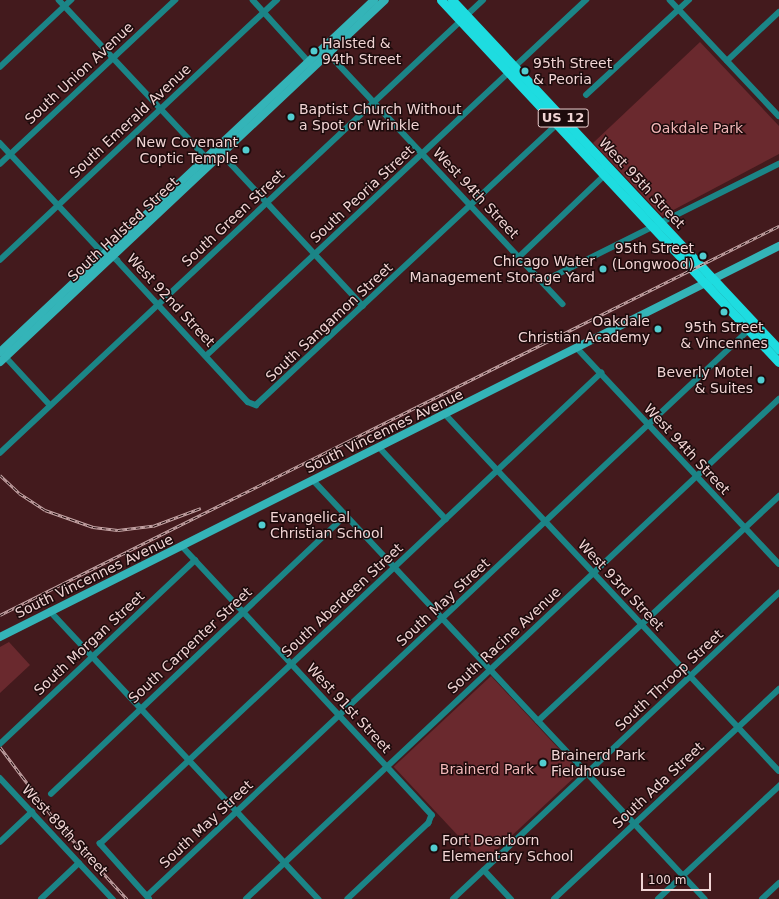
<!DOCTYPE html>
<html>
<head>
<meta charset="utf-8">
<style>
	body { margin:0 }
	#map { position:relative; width:779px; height:899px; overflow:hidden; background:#431a1d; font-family:"DejaVu Sans",sans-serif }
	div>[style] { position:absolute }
	.green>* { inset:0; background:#6a292e; transform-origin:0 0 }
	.minor>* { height:5.5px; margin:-2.75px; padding:0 2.75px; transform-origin:2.75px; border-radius:2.75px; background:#1b8587 }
	.secondary>* { height:8px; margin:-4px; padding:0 4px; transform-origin:4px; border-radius:4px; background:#34b4b8 }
	.primary>* { height:9px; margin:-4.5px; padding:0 4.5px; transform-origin:4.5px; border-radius:4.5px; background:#1edce0 }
	.rail>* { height:3px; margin-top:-1.5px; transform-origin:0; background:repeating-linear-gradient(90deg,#1d0b0c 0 4.5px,#c8a8a9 0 9px); box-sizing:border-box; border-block:1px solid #c8a8a9 }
	.dots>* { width:11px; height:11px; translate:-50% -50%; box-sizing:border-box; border:2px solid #1d0b0c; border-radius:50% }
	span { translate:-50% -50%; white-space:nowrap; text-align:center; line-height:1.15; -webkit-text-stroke:3px #1d0b0c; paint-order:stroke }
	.shield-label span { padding:1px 3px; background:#1d0b0c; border:1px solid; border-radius:3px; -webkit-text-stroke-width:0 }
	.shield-label { font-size:13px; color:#f1d4d4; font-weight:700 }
	.poi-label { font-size:14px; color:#f1d4d4 }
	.left { translate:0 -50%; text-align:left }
	.right { translate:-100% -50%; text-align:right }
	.street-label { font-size:14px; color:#f1d4d4 }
	.park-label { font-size:14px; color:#f1b7b8 }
	.scale { position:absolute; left:641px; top:873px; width:70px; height:18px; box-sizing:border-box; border:2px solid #f1d4d4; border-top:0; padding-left:5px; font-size:12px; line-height:14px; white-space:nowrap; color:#f1d4d4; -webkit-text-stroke:3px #1d0b0c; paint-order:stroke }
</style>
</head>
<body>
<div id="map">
	<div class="green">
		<i style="clip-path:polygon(700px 42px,779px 126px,779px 154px,662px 216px,593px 143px)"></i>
		<i style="clip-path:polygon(9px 642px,30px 665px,0 693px,0 647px)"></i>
		<i style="left:491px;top:676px;width:131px;height:133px;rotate:47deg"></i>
	</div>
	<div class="minor">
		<i style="left:59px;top:0;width:218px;rotate:46.9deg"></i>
		<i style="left:253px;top:0;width:85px;rotate:47.9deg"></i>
		<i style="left:670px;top:0;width:159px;rotate:46.8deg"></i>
		<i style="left:327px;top:52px;width:345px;rotate:46.9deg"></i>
		<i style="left:727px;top:61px;width:71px;rotate:-43.3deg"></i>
		<i style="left:0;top:67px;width:98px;rotate:-43.3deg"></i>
		<i style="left:586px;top:95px;width:140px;rotate:-42.7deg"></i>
		<i style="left:0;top:143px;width:146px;rotate:46.9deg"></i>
		<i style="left:100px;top:250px;width:20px;rotate:30deg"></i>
		<i style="left:117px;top:260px;width:193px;rotate:47.3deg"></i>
		<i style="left:248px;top:402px;width:9px;rotate:21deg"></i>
		<i style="left:256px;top:405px;width:412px;rotate:-43deg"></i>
		<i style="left:220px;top:152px;width:210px;rotate:47.1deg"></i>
		<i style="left:0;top:164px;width:240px;rotate:-43.1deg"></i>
		<i style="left:519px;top:257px;width:122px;rotate:-43.7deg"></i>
		<i style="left:0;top:260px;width:380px;rotate:-43.2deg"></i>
		<i style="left:542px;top:282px;width:265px;rotate:-26.5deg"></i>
		<i style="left:578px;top:349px;width:294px;rotate:46.9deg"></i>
		<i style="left:4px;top:355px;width:68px;rotate:47.4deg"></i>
		<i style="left:206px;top:356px;width:521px;rotate:-43.13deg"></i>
		<i style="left:446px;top:415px;width:487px;rotate:46.9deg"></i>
		<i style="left:380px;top:448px;width:97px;rotate:47.1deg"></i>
		<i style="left:0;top:453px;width:662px;rotate:-43.16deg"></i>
		<i style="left:314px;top:481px;width:572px;rotate:46.91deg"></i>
		<i style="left:183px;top:547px;width:366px;rotate:47.1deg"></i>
		<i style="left:432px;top:815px;width:9px;rotate:111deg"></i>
		<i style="left:429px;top:823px;width:111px;rotate:136.8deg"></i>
		<i style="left:50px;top:611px;width:394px;rotate:47deg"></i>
		<i style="left:538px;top:721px;width:330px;rotate:-43deg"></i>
		<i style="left:0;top:744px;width:268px;rotate:-43.3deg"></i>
		<i style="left:0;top:778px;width:166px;rotate:47deg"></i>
		<i style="left:51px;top:794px;width:406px;rotate:-43.4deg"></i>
		<i style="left:0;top:842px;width:44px;rotate:-43.2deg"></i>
		<i style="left:484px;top:870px;width:40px;rotate:47deg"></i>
		<i style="left:147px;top:896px;width:829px;rotate:-43.24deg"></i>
		<i style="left:41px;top:899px;width:52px;rotate:-43.5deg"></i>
		<i style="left:149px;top:899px;width:74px;rotate:-131.7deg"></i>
		<i style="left:100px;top:844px;width:688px;rotate:-43.23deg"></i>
		<i style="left:246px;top:899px;width:731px;rotate:-43.17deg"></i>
		<i style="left:453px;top:899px;width:447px;rotate:-43.2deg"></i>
		<i style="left:554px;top:899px;width:308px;rotate:-43deg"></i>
		<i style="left:658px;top:899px;width:166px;rotate:-43deg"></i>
		<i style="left:762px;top:899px;width:23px;rotate:-43deg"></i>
	</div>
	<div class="secondary">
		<i style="left:0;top:352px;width:514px;rotate:-43.26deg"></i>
		<i style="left:0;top:362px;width:528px;rotate:-43.24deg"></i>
		<i style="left:0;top:637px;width:872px;rotate:-26.65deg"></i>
	</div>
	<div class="primary">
		<i style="left:441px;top:0;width:495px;rotate:47deg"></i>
		<i style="left:452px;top:0;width:479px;rotate:46.9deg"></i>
	</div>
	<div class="rail">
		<i style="left:0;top:475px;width:26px;rotate:43deg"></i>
		<i style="left:19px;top:493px;width:31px;rotate:33deg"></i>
		<i style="left:45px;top:510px;width:51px;rotate:19.5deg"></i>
		<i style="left:93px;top:527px;width:25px;rotate:7deg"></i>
		<i style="left:118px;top:530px;width:35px;rotate:-7deg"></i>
		<i style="left:153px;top:526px;width:51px;rotate:-20.6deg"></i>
		<i style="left:0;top:615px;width:871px;rotate:-26.54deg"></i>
		<i style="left:0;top:747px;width:96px;rotate:53deg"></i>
		<i style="left:58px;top:824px;width:102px;rotate:47.4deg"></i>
	</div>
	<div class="dots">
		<i style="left:314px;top:51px;background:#52cdd0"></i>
		<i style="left:525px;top:71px;background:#52cdd0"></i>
		<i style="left:291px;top:117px;background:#52cdd0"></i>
		<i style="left:246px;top:150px;background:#52cdd0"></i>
		<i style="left:703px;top:256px;background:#52cdd0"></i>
		<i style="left:603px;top:269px;background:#52cdd0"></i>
		<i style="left:724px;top:312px;background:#52cdd0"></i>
		<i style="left:658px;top:329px;background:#52cdd0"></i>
		<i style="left:761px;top:380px;background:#52cdd0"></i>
		<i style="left:262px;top:525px;background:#52cdd0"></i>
		<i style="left:543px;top:763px;background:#52cdd0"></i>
		<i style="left:434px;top:848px;background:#52cdd0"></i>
	</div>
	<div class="shield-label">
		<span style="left:563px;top:118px">US 12</span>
	</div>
	<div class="poi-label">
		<span class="left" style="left:322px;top:51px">Halsted &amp;<br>94th Street</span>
		<span class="left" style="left:533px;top:71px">95th Street<br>&amp; Peoria</span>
		<span class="left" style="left:299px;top:117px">Baptist Church Without<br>a Spot or Wrinkle</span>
		<span class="right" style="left:238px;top:150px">New Covenant<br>Coptic Temple</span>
		<span class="right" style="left:694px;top:256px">95th Street<br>(Longwood)</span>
		<span class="right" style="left:595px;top:269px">Chicago Water<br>Management Storage Yard</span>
		<span class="right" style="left:650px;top:329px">Oakdale<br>Christian Academy</span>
		<span style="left:724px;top:335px">95th Street<br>&amp; Vincennes</span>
		<span class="right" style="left:753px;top:380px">Beverly Motel<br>&amp; Suites</span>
		<span class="left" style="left:270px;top:525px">Evangelical<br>Christian School</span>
		<span class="left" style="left:551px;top:763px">Brainerd Park<br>Fieldhouse</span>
		<span class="left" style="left:442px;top:848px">Fort Dearborn<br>Elementary School</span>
	</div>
	<div class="street-label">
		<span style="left:79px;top:73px;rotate:-43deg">South Union Avenue</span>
		<span style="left:130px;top:121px;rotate:-43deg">South Emerald Avenue</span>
		<span style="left:642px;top:183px;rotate:47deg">West 95th Street</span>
		<span style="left:476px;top:193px;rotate:47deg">West 94th Street</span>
		<span style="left:362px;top:194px;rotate:-43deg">South Peoria Street</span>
		<span style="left:233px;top:218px;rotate:-43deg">South Green Street</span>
		<span style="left:123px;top:229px;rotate:-43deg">South Halsted Street</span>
		<span style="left:171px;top:300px;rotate:47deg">West 92nd Street</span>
		<span style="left:329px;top:322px;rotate:-43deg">South Sangamon Street</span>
		<span style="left:384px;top:431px;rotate:-26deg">South Vincennes Avenue</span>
		<span style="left:687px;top:449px;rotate:47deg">West 94th Street</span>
		<span style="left:94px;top:576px;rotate:-26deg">South Vincennes Avenue</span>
		<span style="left:621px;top:585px;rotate:47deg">West 93rd Street</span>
		<span style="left:342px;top:600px;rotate:-43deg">South Aberdeen Street</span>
		<span style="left:443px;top:602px;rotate:-43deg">South May Street</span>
		<span style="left:504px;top:640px;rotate:-43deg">South Racine Avenue</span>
		<span style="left:89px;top:643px;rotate:-43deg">South Morgan Street</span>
		<span style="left:190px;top:645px;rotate:-43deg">South Carpenter Street</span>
		<span style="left:669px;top:680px;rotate:-43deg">South Throop Street</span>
		<span style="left:349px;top:708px;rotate:47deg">West 91st Street</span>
		<span style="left:658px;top:785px;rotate:-43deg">South Ada Street</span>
		<span style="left:206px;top:824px;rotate:-43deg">South May Street</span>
		<span style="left:65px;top:830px;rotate:47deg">West 89th Street</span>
	</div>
	<div class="park-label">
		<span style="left:697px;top:128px">Oakdale Park</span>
		<span style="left:487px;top:769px">Brainerd Park</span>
	</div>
	<div class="scale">100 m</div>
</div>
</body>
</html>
